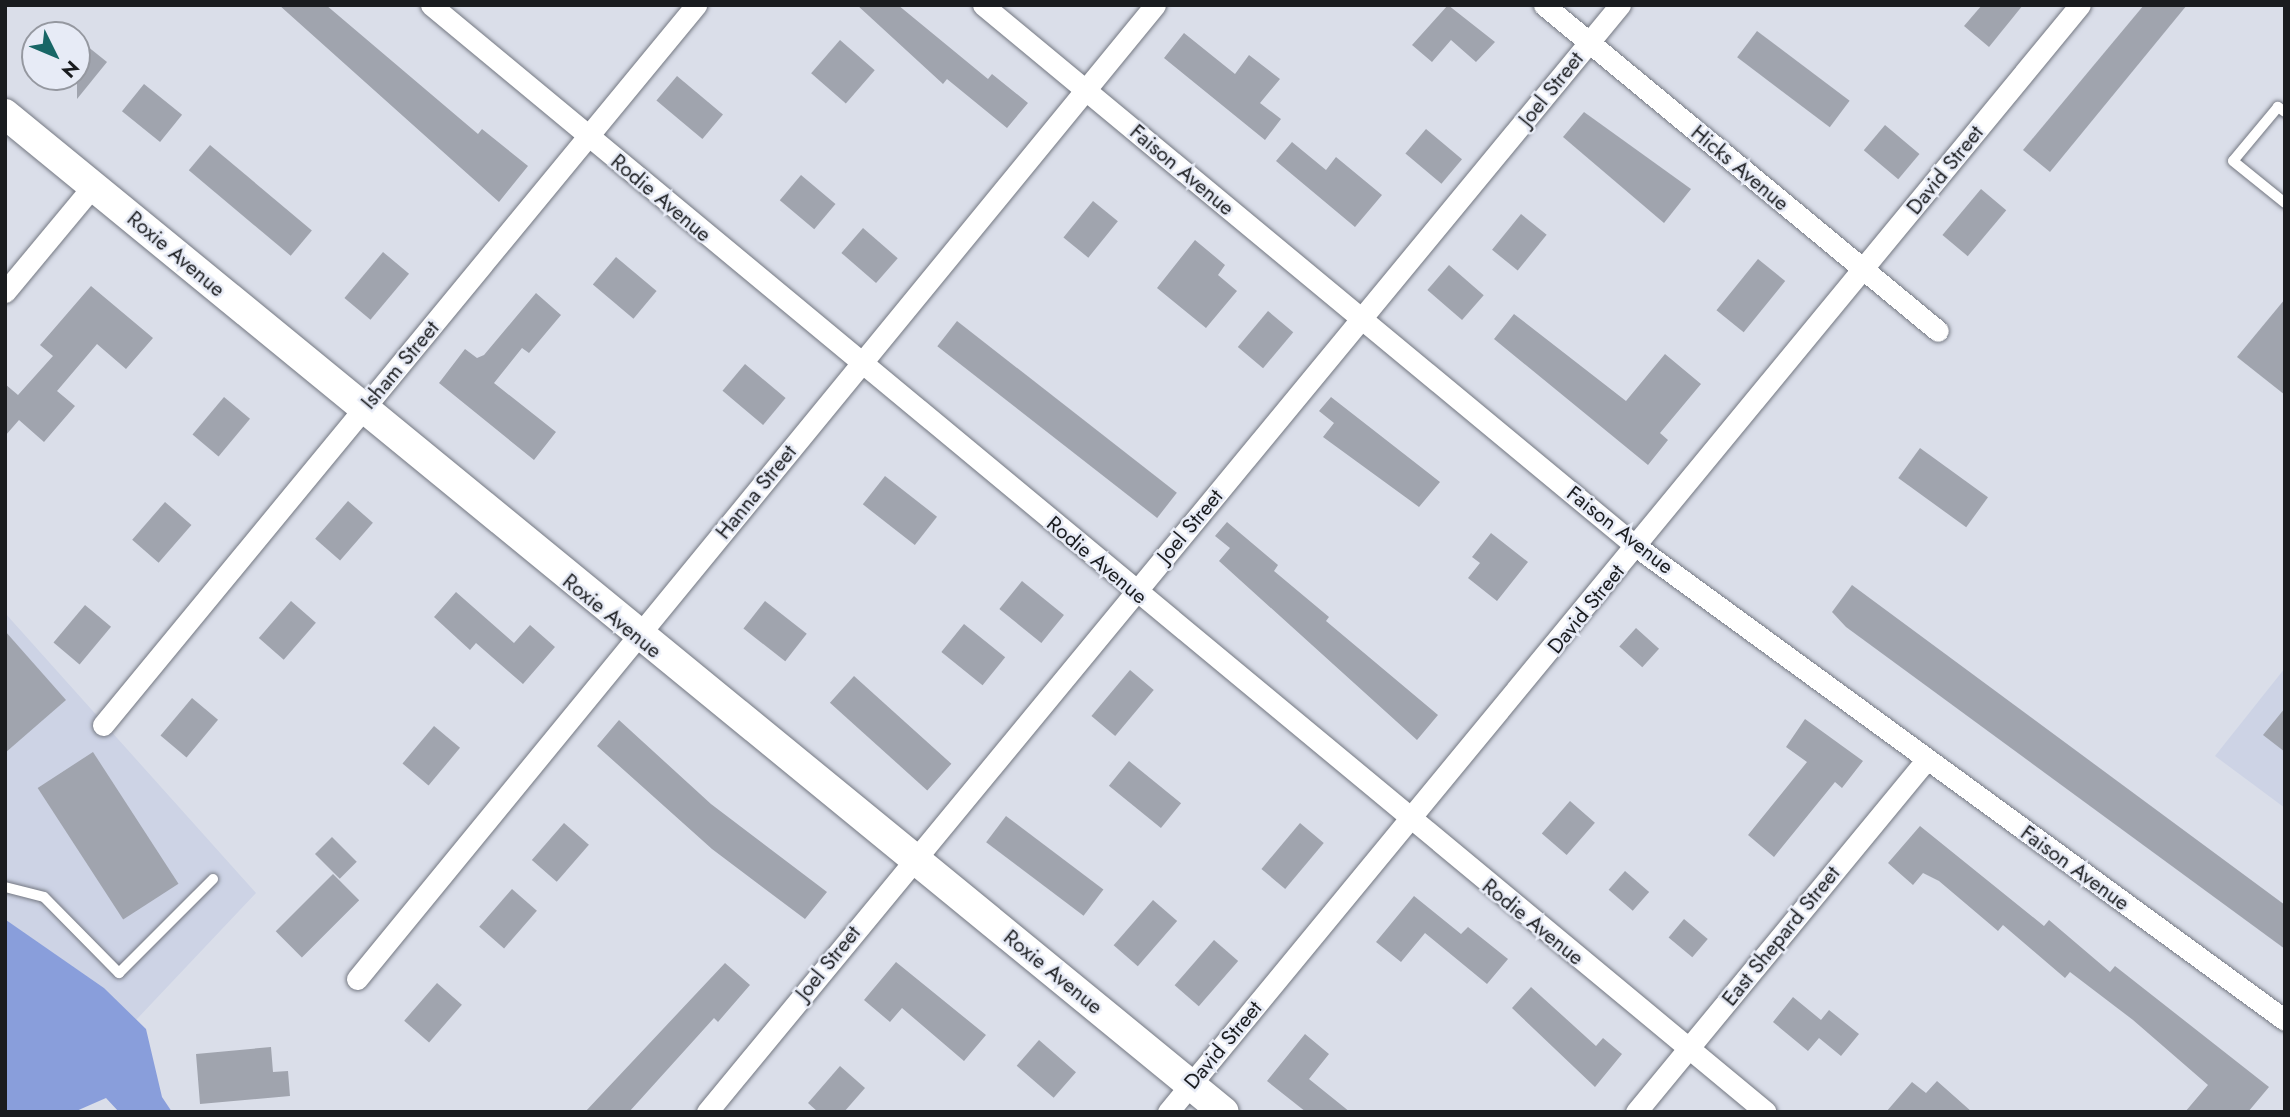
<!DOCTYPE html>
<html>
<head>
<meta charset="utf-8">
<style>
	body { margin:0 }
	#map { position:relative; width:2290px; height:1117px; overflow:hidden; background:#dadee9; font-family:Jost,sans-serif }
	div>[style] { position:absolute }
	.built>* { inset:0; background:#cdd3e5 }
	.forest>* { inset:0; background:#899edb }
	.building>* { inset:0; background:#a0a4ae; transform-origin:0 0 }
	.roads { filter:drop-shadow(0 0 2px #747882) drop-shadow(0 0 2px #747882) }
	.lane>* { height:10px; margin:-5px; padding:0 5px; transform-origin:5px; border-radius:5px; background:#fff }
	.street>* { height:21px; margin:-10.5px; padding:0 10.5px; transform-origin:10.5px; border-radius:10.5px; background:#fff }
	.secondary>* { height:30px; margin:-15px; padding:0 15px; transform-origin:15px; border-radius:15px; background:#fff }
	span { translate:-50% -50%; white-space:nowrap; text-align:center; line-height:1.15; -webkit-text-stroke:5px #e7ebf6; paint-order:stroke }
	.street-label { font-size:21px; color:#1a1c1f }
	.frame { position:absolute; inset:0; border:7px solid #1a1c1f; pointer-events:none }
	.north { position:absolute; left:21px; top:21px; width:70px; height:70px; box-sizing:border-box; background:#e7ebf6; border:2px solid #9598a0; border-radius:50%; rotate:133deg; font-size:19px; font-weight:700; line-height:28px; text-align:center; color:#1a1c1f }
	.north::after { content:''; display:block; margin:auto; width:24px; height:32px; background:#186666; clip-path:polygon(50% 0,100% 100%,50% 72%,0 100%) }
</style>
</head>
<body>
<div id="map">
	<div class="built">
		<i style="clip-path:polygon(5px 613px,256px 893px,136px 1020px,104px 988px,5px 920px)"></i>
		<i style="clip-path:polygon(2285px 668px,2285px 808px,2215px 756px)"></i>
	</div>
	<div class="forest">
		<i style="clip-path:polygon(6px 920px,104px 988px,146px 1029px,162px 1097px,172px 1112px,119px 1112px,106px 1098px,74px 1112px,5px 1112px)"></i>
	</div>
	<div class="building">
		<i style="clip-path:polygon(279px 5px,326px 5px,478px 134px,482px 129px,528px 166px,499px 202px)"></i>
		<i style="clip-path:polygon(857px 5px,898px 5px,988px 79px,992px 74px,1028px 103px,1007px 128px,947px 79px,943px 84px)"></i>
		<i style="clip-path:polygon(1448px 5px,1495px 42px,1476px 62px,1451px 40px,1432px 62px,1412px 45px)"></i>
		<i style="clip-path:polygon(1982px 5px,2023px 5px,1989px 47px,1964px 26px)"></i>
		<i style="clip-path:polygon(2144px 5px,2187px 5px,2050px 172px,2023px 150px)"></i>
		<i style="left:1757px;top:31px;width:116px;height:33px;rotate:37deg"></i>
		<i style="clip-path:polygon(1184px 33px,1235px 74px,1249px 55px,1280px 79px,1260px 103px,1281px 119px,1265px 140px,1164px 58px)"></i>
		<i style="clip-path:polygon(77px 38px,107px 62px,77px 99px)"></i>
		<i style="left:840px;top:40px;width:46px;height:44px;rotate:41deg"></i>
		<i style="left:677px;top:76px;width:60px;height:32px;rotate:40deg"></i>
		<i style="left:144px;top:84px;width:49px;height:35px;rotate:39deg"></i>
		<i style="clip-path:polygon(1584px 112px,1691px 189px,1664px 223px,1563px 137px)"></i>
		<i style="left:1885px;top:125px;width:45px;height:33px;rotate:40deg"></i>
		<i style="left:1426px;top:129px;width:47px;height:32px;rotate:40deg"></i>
		<i style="clip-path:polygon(1292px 142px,1326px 170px,1336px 157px,1382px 195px,1355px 227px,1276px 161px)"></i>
		<i style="left:210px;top:145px;width:133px;height:33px;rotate:40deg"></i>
		<i style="left:801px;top:175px;width:45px;height:33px;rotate:40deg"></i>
		<i style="left:1981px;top:189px;width:33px;height:60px;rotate:40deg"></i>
		<i style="left:1093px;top:201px;width:32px;height:47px;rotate:39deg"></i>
		<i style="left:1521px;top:214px;width:33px;height:46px;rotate:39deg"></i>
		<i style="left:863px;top:228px;width:46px;height:33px;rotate:41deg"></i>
		<i style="clip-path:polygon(1195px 240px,1225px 265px,1218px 275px,1237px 291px,1206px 328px,1157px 288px)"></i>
		<i style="left:383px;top:252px;width:34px;height:60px;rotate:40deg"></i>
		<i style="left:616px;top:257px;width:53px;height:36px;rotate:40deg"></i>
		<i style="left:1758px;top:259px;width:35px;height:66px;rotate:39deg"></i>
		<i style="left:1449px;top:265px;width:46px;height:33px;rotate:41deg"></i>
		<i style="clip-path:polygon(91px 286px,153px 338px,126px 369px,97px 344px,57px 391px,75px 406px,44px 442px,19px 420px,5px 436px,5px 384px,18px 395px,53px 356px,40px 345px)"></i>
		<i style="clip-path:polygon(536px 293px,561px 315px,529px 353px,522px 348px,494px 383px,556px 432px,534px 460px,439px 383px,465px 349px,477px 358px,484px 355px)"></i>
		<i style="clip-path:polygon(2285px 299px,2285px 395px,2237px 357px)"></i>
		<i style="left:1268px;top:311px;width:33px;height:47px;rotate:40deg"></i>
		<i style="clip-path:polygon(1514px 314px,1626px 401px,1665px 354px,1701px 384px,1660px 433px,1668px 440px,1648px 465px,1494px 339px)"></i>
		<i style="left:957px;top:321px;width:279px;height:32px;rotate:38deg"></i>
		<i style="left:745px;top:364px;width:53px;height:35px;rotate:40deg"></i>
		<i style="left:224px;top:397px;width:34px;height:49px;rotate:40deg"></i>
		<i style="clip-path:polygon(1331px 397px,1440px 482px,1419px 507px,1323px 437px,1334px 423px,1319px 411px)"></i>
		<i style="left:1920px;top:448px;width:84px;height:37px;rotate:36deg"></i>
		<i style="left:885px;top:476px;width:66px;height:36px;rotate:38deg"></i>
		<i style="left:348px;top:501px;width:33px;height:50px;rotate:41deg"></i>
		<i style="left:165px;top:502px;width:35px;height:50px;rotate:41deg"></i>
		<i style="clip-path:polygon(1227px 522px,1278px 565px,1274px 571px,1329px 617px,1326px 621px,1438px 715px,1417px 740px,1219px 561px,1230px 548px,1215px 536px)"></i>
		<i style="clip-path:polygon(1491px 533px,1528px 562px,1497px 601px,1468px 578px,1480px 563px,1472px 557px)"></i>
		<i style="left:1022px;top:581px;width:54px;height:36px;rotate:39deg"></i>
		<i style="clip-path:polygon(1852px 585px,2285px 905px,2285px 949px,1846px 627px,1832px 612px)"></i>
		<i style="clip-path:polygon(456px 592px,514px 643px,530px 625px,555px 647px,523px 684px,476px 643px,470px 650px,434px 617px)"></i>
		<i style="left:291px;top:601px;width:33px;height:49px;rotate:41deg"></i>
		<i style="left:765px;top:601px;width:53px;height:35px;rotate:38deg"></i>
		<i style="left:85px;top:605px;width:34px;height:49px;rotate:40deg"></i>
		<i style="left:964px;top:624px;width:53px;height:36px;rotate:39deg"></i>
		<i style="left:1636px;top:628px;width:31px;height:25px;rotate:42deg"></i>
		<i style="clip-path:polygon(5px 631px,66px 700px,5px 753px)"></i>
		<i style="left:1130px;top:670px;width:31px;height:60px;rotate:40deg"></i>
		<i style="left:854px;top:676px;width:131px;height:36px;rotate:42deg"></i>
		<i style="left:192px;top:698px;width:34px;height:49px;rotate:40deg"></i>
		<i style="clip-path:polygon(2285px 708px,2285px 752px,2263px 735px)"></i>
		<i style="clip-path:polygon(1805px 719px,1863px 761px,1842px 788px,1835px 782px,1774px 857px,1748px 835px,1807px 762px,1786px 747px)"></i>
		<i style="clip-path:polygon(619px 720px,711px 804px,827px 892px,805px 919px,712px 849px,597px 746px)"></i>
		<i style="left:434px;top:726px;width:34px;height:49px;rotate:40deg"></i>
		<i style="left:93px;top:752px;width:157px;height:66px;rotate:57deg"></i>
		<i style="left:1129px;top:761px;width:67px;height:32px;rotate:39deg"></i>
		<i style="left:1570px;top:801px;width:33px;height:43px;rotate:41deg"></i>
		<i style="left:1006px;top:816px;width:122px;height:33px;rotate:37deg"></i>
		<i style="left:564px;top:823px;width:33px;height:49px;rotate:41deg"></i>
		<i style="left:1300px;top:823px;width:31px;height:60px;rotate:40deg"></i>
		<i style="clip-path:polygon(1920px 826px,2044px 926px,2049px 920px,2110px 972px,2115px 966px,2269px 1087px,2248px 1112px,2185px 1112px,2208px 1085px,2133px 1020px,2070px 972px,2065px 978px,2003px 925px,1998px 931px,1939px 881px,1923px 873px,1913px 885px,1888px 863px)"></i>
		<i style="left:332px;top:837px;width:35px;height:24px;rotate:45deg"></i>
		<i style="left:1625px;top:871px;width:32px;height:25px;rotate:41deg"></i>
		<i style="left:333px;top:874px;width:37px;height:81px;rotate:45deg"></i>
		<i style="left:512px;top:889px;width:33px;height:50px;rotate:41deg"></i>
		<i style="clip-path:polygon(1414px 896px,1461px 934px,1468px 927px,1508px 959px,1487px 984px,1425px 933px,1401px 962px,1376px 942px)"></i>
		<i style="left:1153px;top:900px;width:32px;height:60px;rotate:41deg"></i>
		<i style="left:1684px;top:919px;width:31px;height:24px;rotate:40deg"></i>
		<i style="left:1214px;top:940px;width:32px;height:60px;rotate:41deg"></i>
		<i style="clip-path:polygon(896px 962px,986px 1035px,964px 1061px,902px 1008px,890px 1022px,864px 1000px)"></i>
		<i style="clip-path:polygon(725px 963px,750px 985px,718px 1022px,714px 1018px,629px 1112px,585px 1112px)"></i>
		<i style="left:437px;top:983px;width:33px;height:50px;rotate:41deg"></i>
		<i style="clip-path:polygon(1531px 987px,1596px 1046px,1603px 1038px,1622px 1054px,1595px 1087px,1512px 1008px)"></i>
		<i style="clip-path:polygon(1793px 997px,1821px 1020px,1829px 1010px,1859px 1034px,1841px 1056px,1819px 1038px,1808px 1051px,1773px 1022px)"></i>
		<i style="clip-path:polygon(1305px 1034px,1329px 1054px,1309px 1079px,1350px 1112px,1306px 1112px,1267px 1081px)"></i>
		<i style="left:1039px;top:1040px;width:49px;height:34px;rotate:41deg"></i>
		<i style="clip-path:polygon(271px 1047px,273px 1072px,288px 1071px,290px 1096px,200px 1104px,196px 1054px)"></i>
		<i style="clip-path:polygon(840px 1066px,865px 1088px,844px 1112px,818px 1112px,808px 1103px)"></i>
		<i style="clip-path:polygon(1937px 1081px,1972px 1112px,1886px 1112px,1912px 1082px,1926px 1093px)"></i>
	</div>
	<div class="roads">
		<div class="lane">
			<i style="left:2285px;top:112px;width:9px;rotate:-144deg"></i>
			<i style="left:2278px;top:107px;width:70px;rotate:129.8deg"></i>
			<i style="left:2233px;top:161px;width:67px;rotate:38.9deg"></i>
			<i style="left:5px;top:887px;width:40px;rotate:14.4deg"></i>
			<i style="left:44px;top:897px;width:107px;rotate:45.4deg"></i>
			<i style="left:119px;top:973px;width:133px;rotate:-45deg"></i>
		</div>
		<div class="street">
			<i style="left:431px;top:5px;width:1734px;rotate:39.67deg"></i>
			<i style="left:983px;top:5px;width:849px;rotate:39.65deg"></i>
			<i style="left:1637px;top:547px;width:802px;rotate:36.13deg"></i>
			<i style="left:1544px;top:5px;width:511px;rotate:39.6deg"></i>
			<i style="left:5px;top:292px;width:138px;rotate:-50.3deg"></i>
			<i style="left:103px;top:725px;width:933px;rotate:-50.52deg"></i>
			<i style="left:357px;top:979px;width:1259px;rotate:-50.67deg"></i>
			<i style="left:707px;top:1112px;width:1435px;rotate:-50.49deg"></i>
			<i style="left:1168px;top:1112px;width:1434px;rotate:-50.52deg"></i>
			<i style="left:1636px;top:1112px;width:455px;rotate:-50.5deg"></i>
		</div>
		<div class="secondary">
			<i style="left:5px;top:114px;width:1575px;rotate:39.31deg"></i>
		</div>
	</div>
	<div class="street-label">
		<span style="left:1551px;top:89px;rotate:-51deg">Joel Street</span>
		<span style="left:1740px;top:168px;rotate:40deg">Hicks Avenue</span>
		<span style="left:1182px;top:170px;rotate:40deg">Faison Avenue</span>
		<span style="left:1945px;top:170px;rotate:-51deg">David Street</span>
		<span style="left:661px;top:198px;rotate:40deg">Rodie Avenue</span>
		<span style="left:176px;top:254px;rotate:40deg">Roxie Avenue</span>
		<span style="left:400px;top:365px;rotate:-50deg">Isham Street</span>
		<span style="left:756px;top:492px;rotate:-51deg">Hanna Street</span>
		<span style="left:1190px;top:526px;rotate:-50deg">Joel Street</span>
		<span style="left:1620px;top:530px;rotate:38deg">Faison Avenue</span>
		<span style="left:1097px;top:560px;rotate:40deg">Rodie Avenue</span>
		<span style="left:1586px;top:609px;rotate:-51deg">David Street</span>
		<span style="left:612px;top:616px;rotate:39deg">Roxie Avenue</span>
		<span style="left:2075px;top:868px;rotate:36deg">Faison Avenue</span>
		<span style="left:1533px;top:922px;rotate:39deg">Rodie Avenue</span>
		<span style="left:1781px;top:936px;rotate:-51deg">East Shepard Street</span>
		<span style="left:828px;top:963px;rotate:-51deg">Joel Street</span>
		<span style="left:1053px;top:972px;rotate:39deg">Roxie Avenue</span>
		<span style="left:1223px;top:1045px;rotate:-50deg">David Street</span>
	</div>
	<div class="frame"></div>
	<div class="north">N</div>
</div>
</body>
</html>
